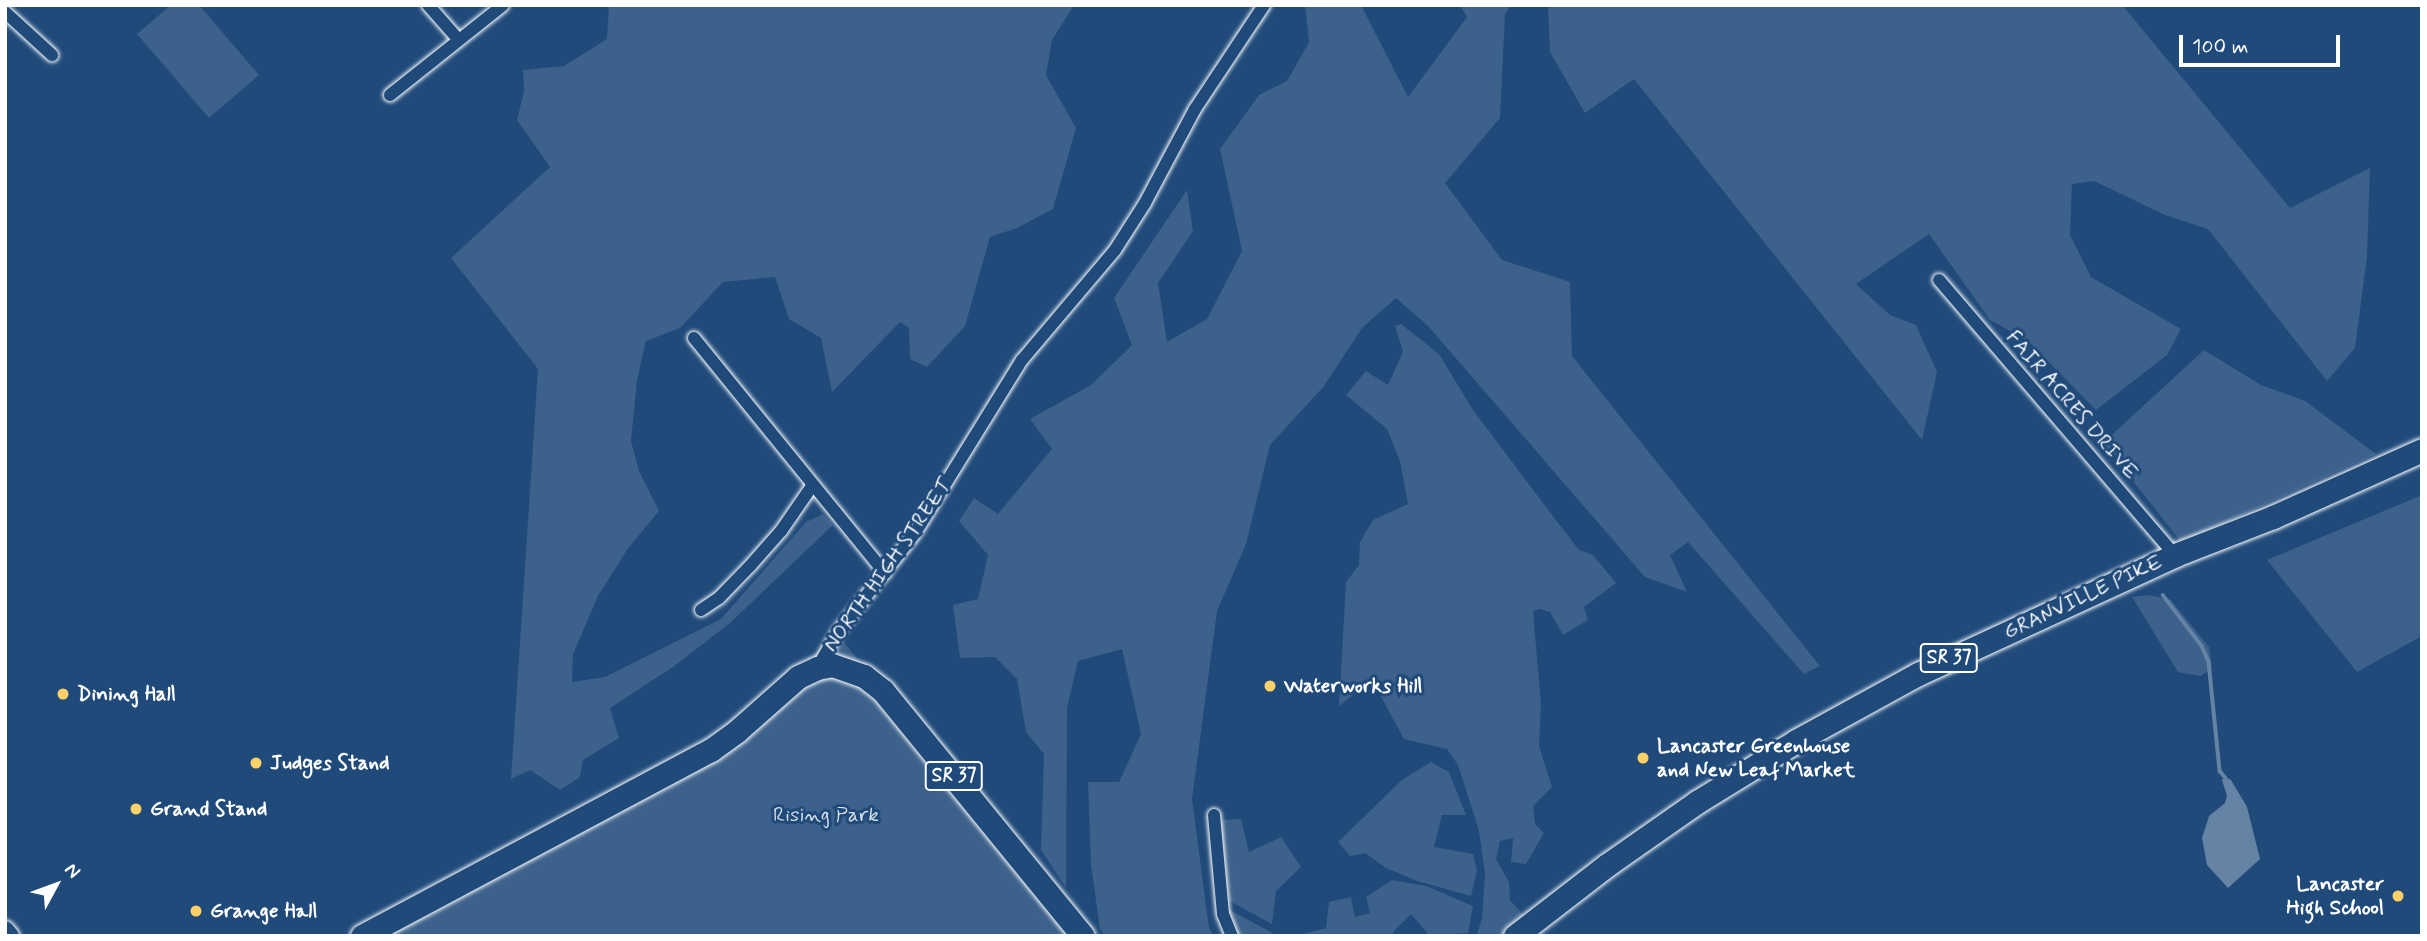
<!DOCTYPE html>
<html>
<head>
<meta charset="utf-8">
<style>
	body { margin:0 }
	#map { position:relative; width:2427px; height:941px; overflow:hidden; background:#1f4a7a; font-family:Mynerve,sans-serif }
	div>[style] { position:absolute }
	.green>* { inset:0; background:#3c618b }
	.water>* { inset:0; background:#6583a4 }
	.stream>* { height:3.5px; margin:-1.75px; padding:0 1.75px; transform-origin:1.75px; border-radius:1.75px; background:#6583a4 }
	.roads { filter:drop-shadow(0 0 2px #fff) drop-shadow(0 0 2px #fff) }
	.street>* { height:12px; margin:-6px; padding:0 6px; transform-origin:6px; border-radius:6px; background:#1f4a7a }
	.secondary>* { height:18px; margin:-9px; padding:0 9px; transform-origin:9px; border-radius:9px; background:#1f4a7a }
	.highway>* { height:23px; margin:-11.5px; padding:0 11.5px; transform-origin:11.5px; border-radius:11.5px; background:#1f4a7a }
	.dots>* { width:19px; height:19px; translate:-50% -50%; box-sizing:border-box; border:4px solid #1f4a7a; border-radius:50% }
	span { translate:-50% -50%; white-space:nowrap; text-align:center; line-height:1.15; -webkit-text-stroke:6px #1f4a7a; paint-order:stroke }
	.shield-label span { padding:2px 5px; background:#1f4a7a; border:2px solid; border-radius:5px; -webkit-text-stroke-width:0 }
	.shield-label { font-size:19px; color:#fff; font-weight:700 }
	.street-label { font-size:21px; color:#fff }
	.poi-label { font-size:21px; color:#fff; font-weight:700 }
	.left { translate:0 -50%; text-align:left }
	.right { translate:-100% -50%; text-align:right }
	.park-label { font-size:21px; color:#d8dfe8 }
	.frame { position:absolute; inset:0; border:7px solid #fff; pointer-events:none }
	.north { position:absolute; left:21px; top:850px; width:70px; height:70px; -webkit-text-stroke:5px #1f4a7a; paint-order:stroke; rotate:49deg; font-size:19px; font-weight:700; line-height:28px; text-align:center; color:#fff }
	.north::after { content:''; display:block; margin:auto; width:24px; height:32px; background:#fff; clip-path:polygon(50% 0,100% 100%,50% 72%,0 100%) }
	.scale { position:absolute; left:2179px; top:35px; width:161px; height:32px; box-sizing:border-box; border:4px solid #fff; border-top:0; padding-left:9px; font-size:21px; line-height:24px; white-space:nowrap; color:#fff; -webkit-text-stroke:5px #1f4a7a; paint-order:stroke }
</style>
</head>
<body>
<div id="map">
	<div class="green">
		<i style="clip-path:polygon(171px 5px,199px 5px,259px 75px,209px 118px,137px 34px)"></i>
		<i style="clip-path:polygon(609px 5px,1074px 5px,1052px 40px,1046px 75px,1076px 128px,1053px 209px,1017px 228px,990px 237px,965px 326px,927px 367px,910px 359px,909px 328px,900px 322px,832px 392px,821px 338px,789px 319px,775px 277px,723px 282px,680px 328px,646px 341px,637px 380px,631px 441px,639px 471px,659px 511px,627px 550px,598px 596px,573px 654px,572px 682px,605px 677px,721px 619px,806px 522px,823px 514px,833px 525px,730px 623px,673px 667px,610px 708px,619px 738px,583px 760px,580px 777px,560px 790px,530px 770px,511px 779px,538px 369px,451px 258px,550px 167px,517px 120px,524px 91px,523px 70px,564px 66px,607px 39px)"></i>
		<i style="clip-path:polygon(1305px 5px,1361px 5px,1408px 97px,1467px 17px,1460px 5px,1511px 5px,1505px 14px,1500px 118px,1445px 183px,1502px 260px,1570px 282px,1572px 356px,1820px 666px,1804px 674px,1688px 542px,1670px 555px,1687px 592px,1645px 577px,1428px 326px,1396px 298px,1362px 328px,1324px 386px,1270px 445px,1246px 544px,1217px 611px,1192px 799px,1209px 928px,1214px 936px,1105px 936px,1100px 929px,1091px 865px,1088px 782px,1119px 782px,1141px 734px,1122px 649px,1078px 661px,1067px 708px,1066px 888px,1041px 850px,1044px 754px,1026px 732px,1017px 679px,995px 657px,960px 658px,953px 605px,978px 599px,988px 555px,959px 521px,974px 498px,998px 514px,1052px 449px,1030px 419px,1091px 385px,1132px 345px,1114px 298px,1187px 190px,1193px 231px,1158px 283px,1167px 342px,1207px 319px,1242px 251px,1220px 149px,1259px 95px,1287px 81px,1309px 42px)"></i>
		<i style="clip-path:polygon(1551px 5px,2122px 5px,2290px 208px,2370px 168px,2367px 257px,2355px 348px,2327px 381px,2208px 229px,2165px 215px,2094px 181px,2072px 184px,2070px 235px,2091px 277px,2181px 329px,2167px 355px,2096px 410px,2028px 341px,1990px 320px,1929px 234px,1856px 284px,1890px 315px,1916px 325px,1937px 372px,1922px 440px,1634px 79px,1585px 113px,1550px 52px,1548px 9px)"></i>
		<i style="clip-path:polygon(1401px 324px,1439px 354px,1473px 410px,1546px 507px,1579px 550px,1593px 555px,1616px 583px,1584px 607px,1588px 620px,1563px 635px,1550px 612px,1539px 609px,1533px 611px,1541px 704px,1539px 746px,1552px 787px,1533px 806px,1535px 824px,1544px 833px,1526px 864px,1511px 862px,1513px 838px,1500px 841px,1496px 859px,1509px 882px,1510px 900px,1525px 917px,1502px 936px,1476px 936px,1482px 919px,1485px 874px,1479px 831px,1458px 765px,1447px 749px,1404px 739px,1372px 680px,1339px 706px,1346px 582px,1359px 565px,1360px 542px,1373px 520px,1408px 504px,1400px 461px,1387px 429px,1346px 395px,1366px 371px,1388px 385px,1403px 352px,1395px 326px)"></i>
		<i style="clip-path:polygon(2204px 350px,2261px 385px,2305px 401px,2376px 454px,2181px 542px,2103px 443px)"></i>
		<i style="clip-path:polygon(2422px 495px,2422px 636px,2357px 672px,2267px 560px)"></i>
		<i style="clip-path:polygon(2149px 595px,2171px 600px,2209px 647px,2212px 669px,2200px 676px,2178px 672px,2132px 597px)"></i>
		<i style="clip-path:polygon(835px 631px,1079px 936px,362px 936px,682px 767px,787px 687px)"></i>
		<i style="clip-path:polygon(1431px 762px,1449px 772px,1466px 815px,1442px 815px,1434px 847px,1473px 854px,1477px 870px,1471px 896px,1417px 881px,1386px 868px,1365px 853px,1350px 856px,1338px 842px,1402px 780px)"></i>
		<i style="clip-path:polygon(1241px 819px,1249px 852px,1281px 837px,1301px 867px,1276px 891px,1272px 924px,1226px 899px,1219px 820px)"></i>
		<i style="clip-path:polygon(1392px 880px,1426px 886px,1473px 906px,1468px 933px,1430px 936px,1411px 914px,1393px 932px,1393px 936px,1295px 936px,1326px 928px,1329px 902px,1351px 897px,1355px 917px,1370px 913px,1366px 897px)"></i>
		<i style="clip-path:polygon(1228px 909px,1278px 936px,1236px 936px)"></i>
	</div>
	<div class="water">
		<i style="clip-path:polygon(2225px 777px,2231px 780px,2247px 807px,2260px 859px,2228px 888px,2207px 865px,2202px 838px,2209px 816px,2225px 803px,2227px 796px,2222px 780px)"></i>
	</div>
	<div class="stream">
		<i style="left:2163px;top:595px;width:64px;rotate:52.6deg"></i>
		<i style="left:2202px;top:646px;width:17px;rotate:66deg"></i>
		<i style="left:2209px;top:662px;width:110px;rotate:84.2deg"></i>
		<i style="left:2220px;top:771px;width:8px;rotate:50deg"></i>
	</div>
	<div class="roads">
		<div class="street">
			<i style="left:428px;top:5px;width:45px;rotate:48.6deg"></i>
			<i style="left:5px;top:12px;width:64px;rotate:42.5deg"></i>
			<i style="left:390px;top:95px;width:144px;rotate:-38.5deg"></i>
			<i style="left:1939px;top:280px;width:362px;rotate:49.4deg"></i>
			<i style="left:694px;top:338px;width:303px;rotate:50.9deg"></i>
			<i style="left:701px;top:610px;width:22px;rotate:-34deg"></i>
			<i style="left:719px;top:598px;width:45px;rotate:-45.9deg"></i>
			<i style="left:750px;top:566px;width:47px;rotate:-48.5deg"></i>
			<i style="left:781px;top:531px;width:55px;rotate:-55.4deg"></i>
			<i style="left:817px;top:668px;width:42px;rotate:-59.7deg"></i>
			<i style="left:838px;top:632px;width:125px;rotate:-52.1deg"></i>
			<i style="left:915px;top:533px;width:203px;rotate:-58.3deg"></i>
			<i style="left:1022px;top:360px;width:144px;rotate:-49.8deg"></i>
			<i style="left:1115px;top:250px;width:56px;rotate:-57.4deg"></i>
			<i style="left:1145px;top:203px;width:106px;rotate:-62deg"></i>
			<i style="left:1195px;top:109px;width:125px;rotate:-56.4deg"></i>
			<i style="left:1214px;top:815px;width:99px;rotate:84.8deg"></i>
			<i style="left:1223px;top:914px;width:24px;rotate:68deg"></i>
		</div>
		<div class="secondary">
			<i style="left:5px;top:930px;width:8px;rotate:50deg"></i>
		</div>
		<div class="highway">
			<i style="left:362px;top:936px;width:395px;rotate:-28.1deg"></i>
			<i style="left:711px;top:750px;width:32px;rotate:-36deg"></i>
			<i style="left:737px;top:731px;width:81px;rotate:-41.5deg"></i>
			<i style="left:798px;top:677px;width:21px;rotate:-25deg"></i>
			<i style="left:817px;top:668px;width:15px;rotate:-11deg"></i>
			<i style="left:832px;top:665px;width:34px;rotate:19deg"></i>
			<i style="left:864px;top:676px;width:24px;rotate:38deg"></i>
			<i style="left:883px;top:691px;width:316px;rotate:50.8deg"></i>
			<i style="left:1515px;top:936px;width:116px;rotate:-37.7deg"></i>
			<i style="left:1607px;top:865px;width:110px;rotate:-35deg"></i>
			<i style="left:1697px;top:802px;width:116px;rotate:-31.6deg"></i>
			<i style="left:1796px;top:741px;width:139px;rotate:-28.8deg"></i>
			<i style="left:1918px;top:674px;width:283px;rotate:-24.8deg"></i>
			<i style="left:2175px;top:555px;width:105px;rotate:-21.2deg"></i>
			<i style="left:2273px;top:517px;width:163px;rotate:-24.2deg"></i>
		</div>
	</div>
	<div class="dots">
		<i style="left:1270px;top:686px;background:#ffd166"></i>
		<i style="left:63px;top:694px;background:#ffd166"></i>
		<i style="left:1643px;top:758px;background:#ffd166"></i>
		<i style="left:256px;top:763px;background:#ffd166"></i>
		<i style="left:136px;top:809px;background:#ffd166"></i>
		<i style="left:2398px;top:896px;background:#ffd166"></i>
		<i style="left:196px;top:911px;background:#ffd166"></i>
	</div>
	<div class="shield-label">
		<span style="left:1949px;top:658px">SR 37</span>
		<span style="left:954px;top:776px">SR 37</span>
	</div>
	<div class="street-label">
		<span style="left:2072px;top:405px;rotate:49deg">FAIR ACRES DRIVE</span>
		<span style="left:888px;top:565px;rotate:-55deg">NORTH HIGH STREET</span>
		<span style="left:2083px;top:597px;rotate:-25deg">GRANVILLE PIKE</span>
	</div>
	<div class="poi-label">
		<span class="left" style="left:1284px;top:686px">Waterworks Hill</span>
		<span class="left" style="left:77px;top:694px">Dining Hall</span>
		<span class="left" style="left:1657px;top:758px">Lancaster Greenhouse<br>and New Leaf Market</span>
		<span class="left" style="left:270px;top:763px">Judges Stand</span>
		<span class="left" style="left:150px;top:809px">Grand Stand</span>
		<span class="right" style="left:2384px;top:896px">Lancaster<br>High School</span>
		<span class="left" style="left:210px;top:911px">Grange Hall</span>
	</div>
	<div class="park-label">
		<span style="left:826px;top:815px">Rising Park</span>
	</div>
	<div class="frame"></div>
	<div class="north">N</div>
	<div class="scale">100 m</div>
</div>
</body>
</html>
